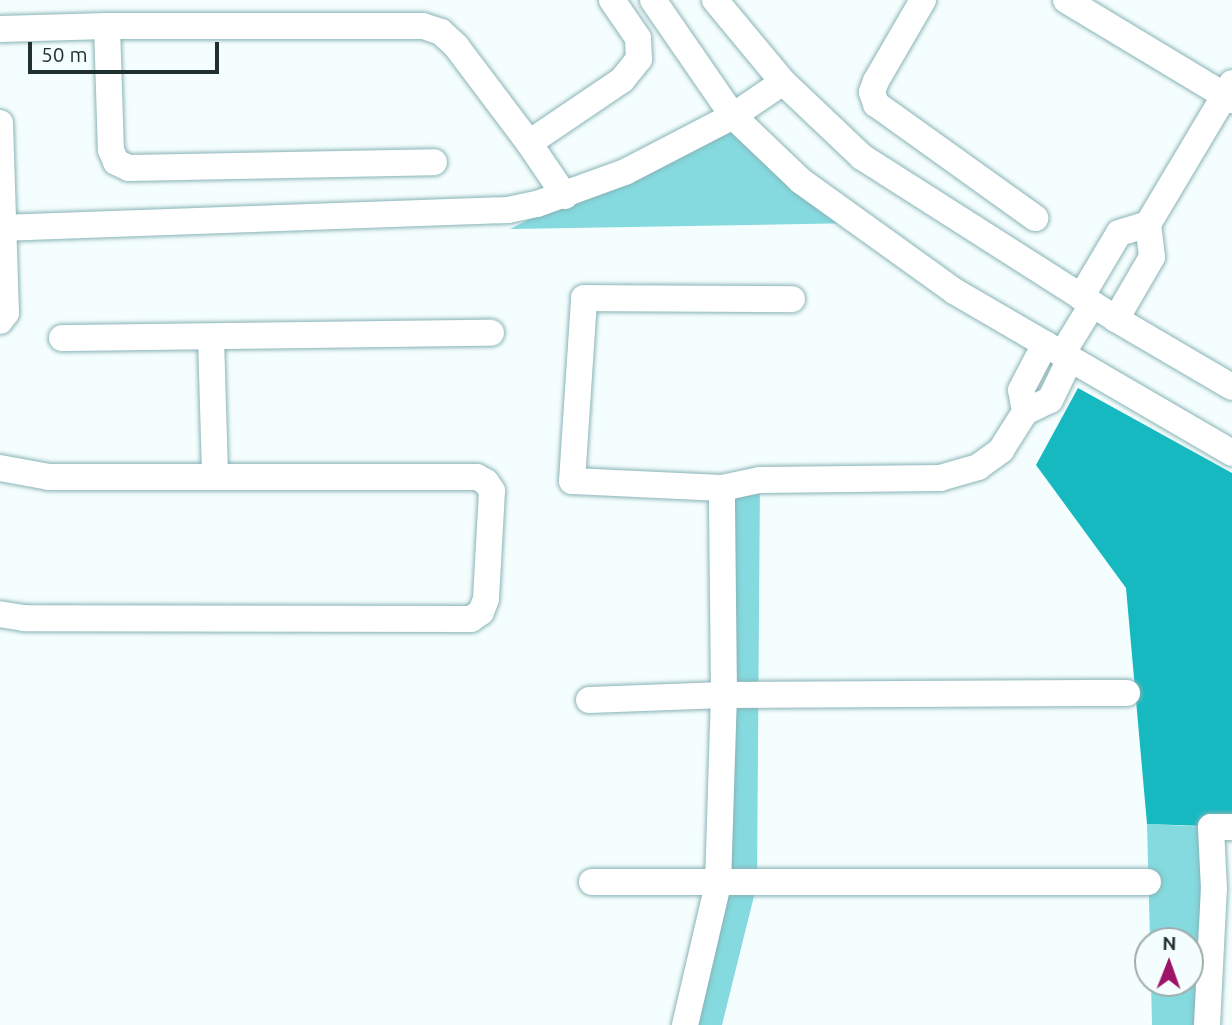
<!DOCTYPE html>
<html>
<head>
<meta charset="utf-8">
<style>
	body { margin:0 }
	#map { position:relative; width:1232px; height:1025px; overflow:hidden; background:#f5fefe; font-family:Ubuntu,sans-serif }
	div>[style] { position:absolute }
	.green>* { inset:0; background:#84dadf }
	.water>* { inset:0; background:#17b9c1 }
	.roads { filter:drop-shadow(0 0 2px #89b3b6) drop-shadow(0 0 2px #89b3b6) }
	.minor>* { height:26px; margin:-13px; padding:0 13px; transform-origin:13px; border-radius:13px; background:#fff }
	span { translate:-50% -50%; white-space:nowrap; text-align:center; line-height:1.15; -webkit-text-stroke:7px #f5fefe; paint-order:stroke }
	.north { position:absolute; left:1134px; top:927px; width:70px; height:70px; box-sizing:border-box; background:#f5fefe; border:2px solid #9facac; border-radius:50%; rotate:1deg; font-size:19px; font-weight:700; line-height:28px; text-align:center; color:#1f3031 }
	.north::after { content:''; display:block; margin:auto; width:24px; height:32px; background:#9c1566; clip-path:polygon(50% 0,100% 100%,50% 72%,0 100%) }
	.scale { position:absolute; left:28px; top:42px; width:191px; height:32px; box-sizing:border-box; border:4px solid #1f3031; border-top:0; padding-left:9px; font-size:21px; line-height:24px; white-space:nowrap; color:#1f3031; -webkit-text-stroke:5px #f5fefe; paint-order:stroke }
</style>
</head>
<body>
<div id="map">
	<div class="green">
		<i style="clip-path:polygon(733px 116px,860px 223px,510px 229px)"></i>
		<i style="clip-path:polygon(760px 480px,757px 884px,722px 1025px,685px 1025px,718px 884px,722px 488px)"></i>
		<i style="clip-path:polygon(1147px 824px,1211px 827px,1205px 1025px,1152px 1025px,1151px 983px,1190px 983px,1190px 941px,1150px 941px)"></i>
	</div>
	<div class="water">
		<i style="clip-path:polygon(1078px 388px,1232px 473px,1232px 827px,1147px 824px,1126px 588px,1036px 465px)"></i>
	</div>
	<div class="roads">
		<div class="minor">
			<i style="left:653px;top:0;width:141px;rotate:55.4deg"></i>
			<i style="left:733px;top:116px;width:94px;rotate:43.7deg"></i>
			<i style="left:801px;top:181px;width:188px;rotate:35.7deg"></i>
			<i style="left:954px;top:291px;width:322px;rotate:30.2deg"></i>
			<i style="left:715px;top:0;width:107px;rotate:50.3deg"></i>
			<i style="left:783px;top:82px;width:109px;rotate:43.5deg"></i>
			<i style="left:862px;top:157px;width:301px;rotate:32.5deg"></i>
			<i style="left:1116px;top:319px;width:134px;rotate:30.4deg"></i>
			<i style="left:923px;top:0;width:94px;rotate:120.1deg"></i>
			<i style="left:876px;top:81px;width:12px;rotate:110deg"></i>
			<i style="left:872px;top:92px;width:13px;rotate:72deg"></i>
			<i style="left:876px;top:104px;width:196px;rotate:35.6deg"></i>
			<i style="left:1066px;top:0;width:194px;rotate:31.1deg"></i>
			<i style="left:107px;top:26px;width:124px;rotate:88.2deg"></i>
			<i style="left:111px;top:150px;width:13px;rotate:67deg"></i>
			<i style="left:116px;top:162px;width:14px;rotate:25deg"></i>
			<i style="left:129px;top:168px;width:305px;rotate:-1.1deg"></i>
			<i style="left:0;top:29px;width:107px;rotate:-1.6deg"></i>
			<i style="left:107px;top:26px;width:316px"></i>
			<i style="left:423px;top:26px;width:19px;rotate:18deg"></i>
			<i style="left:441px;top:32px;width:21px;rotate:43deg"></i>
			<i style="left:456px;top:46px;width:121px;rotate:53deg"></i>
			<i style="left:529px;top:143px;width:112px;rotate:-34.1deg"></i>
			<i style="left:622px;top:80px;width:27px;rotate:-51deg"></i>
			<i style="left:639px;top:59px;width:21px;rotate:-93deg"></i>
			<i style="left:638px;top:38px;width:46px;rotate:-124.4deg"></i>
			<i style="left:0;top:123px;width:190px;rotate:88.2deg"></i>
			<i style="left:6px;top:313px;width:10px;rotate:127deg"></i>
			<i style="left:529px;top:143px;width:64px;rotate:55.8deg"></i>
			<i style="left:1148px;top:224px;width:164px;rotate:-59.2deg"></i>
			<i style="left:0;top:228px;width:508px;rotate:-2.03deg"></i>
			<i style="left:508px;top:210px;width:30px;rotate:-12deg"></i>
			<i style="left:537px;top:204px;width:94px;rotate:-20deg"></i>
			<i style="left:625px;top:172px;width:122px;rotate:-27.4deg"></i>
			<i style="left:733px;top:116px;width:60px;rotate:-34.2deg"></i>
			<i style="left:1081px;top:297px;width:74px;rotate:-59.3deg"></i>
			<i style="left:1119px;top:233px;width:30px;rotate:-17deg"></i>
			<i style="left:1148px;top:224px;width:33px;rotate:83deg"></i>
			<i style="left:1152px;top:257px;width:72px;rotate:120.1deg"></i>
			<i style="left:62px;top:338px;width:429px;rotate:-0.7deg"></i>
			<i style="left:211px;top:338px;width:138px;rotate:88.3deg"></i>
			<i style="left:1062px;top:354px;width:57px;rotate:-58.5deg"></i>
			<i style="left:1025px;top:412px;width:28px;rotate:-26deg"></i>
			<i style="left:1050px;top:400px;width:46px;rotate:-64deg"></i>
			<i style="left:0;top:468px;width:50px;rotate:10.4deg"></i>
			<i style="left:49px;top:477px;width:428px"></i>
			<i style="left:477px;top:477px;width:10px;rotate:29deg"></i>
			<i style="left:486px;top:482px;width:11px;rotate:56deg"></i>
			<i style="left:492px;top:491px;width:108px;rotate:93.2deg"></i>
			<i style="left:486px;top:599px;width:14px;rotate:111deg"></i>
			<i style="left:481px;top:612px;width:12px;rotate:145deg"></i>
			<i style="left:471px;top:619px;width:447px;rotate:-179.9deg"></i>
			<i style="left:24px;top:618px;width:24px;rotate:-171deg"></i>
			<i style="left:722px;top:488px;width:150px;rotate:-177.3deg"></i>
			<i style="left:572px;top:481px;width:183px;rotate:-86.2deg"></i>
			<i style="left:584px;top:298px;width:208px;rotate:0.3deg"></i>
			<i style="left:589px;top:700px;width:135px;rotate:-2.1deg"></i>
			<i style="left:724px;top:695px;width:403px;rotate:-0.3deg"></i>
			<i style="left:592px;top:882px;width:556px"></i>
			<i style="left:685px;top:1025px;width:145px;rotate:-76.8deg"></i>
			<i style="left:718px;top:884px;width:189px;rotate:-88.2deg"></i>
			<i style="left:724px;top:695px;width:207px;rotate:-90.6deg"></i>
			<i style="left:722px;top:488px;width:39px;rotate:-12deg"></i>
			<i style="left:760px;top:480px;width:180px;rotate:-0.6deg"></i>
			<i style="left:940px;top:478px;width:40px;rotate:-16deg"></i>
			<i style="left:978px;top:467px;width:29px;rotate:-36deg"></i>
			<i style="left:1001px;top:450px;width:45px;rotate:-57.7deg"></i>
			<i style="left:1025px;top:412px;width:22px;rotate:-100deg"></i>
			<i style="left:1021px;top:390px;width:52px;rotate:-62.4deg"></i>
			<i style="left:1207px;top:1025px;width:136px;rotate:-87.1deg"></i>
			<i style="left:1214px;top:889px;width:62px;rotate:-92.8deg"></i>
			<i style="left:1211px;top:827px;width:21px"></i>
		</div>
	</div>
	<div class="north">N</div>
	<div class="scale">50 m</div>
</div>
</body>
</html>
